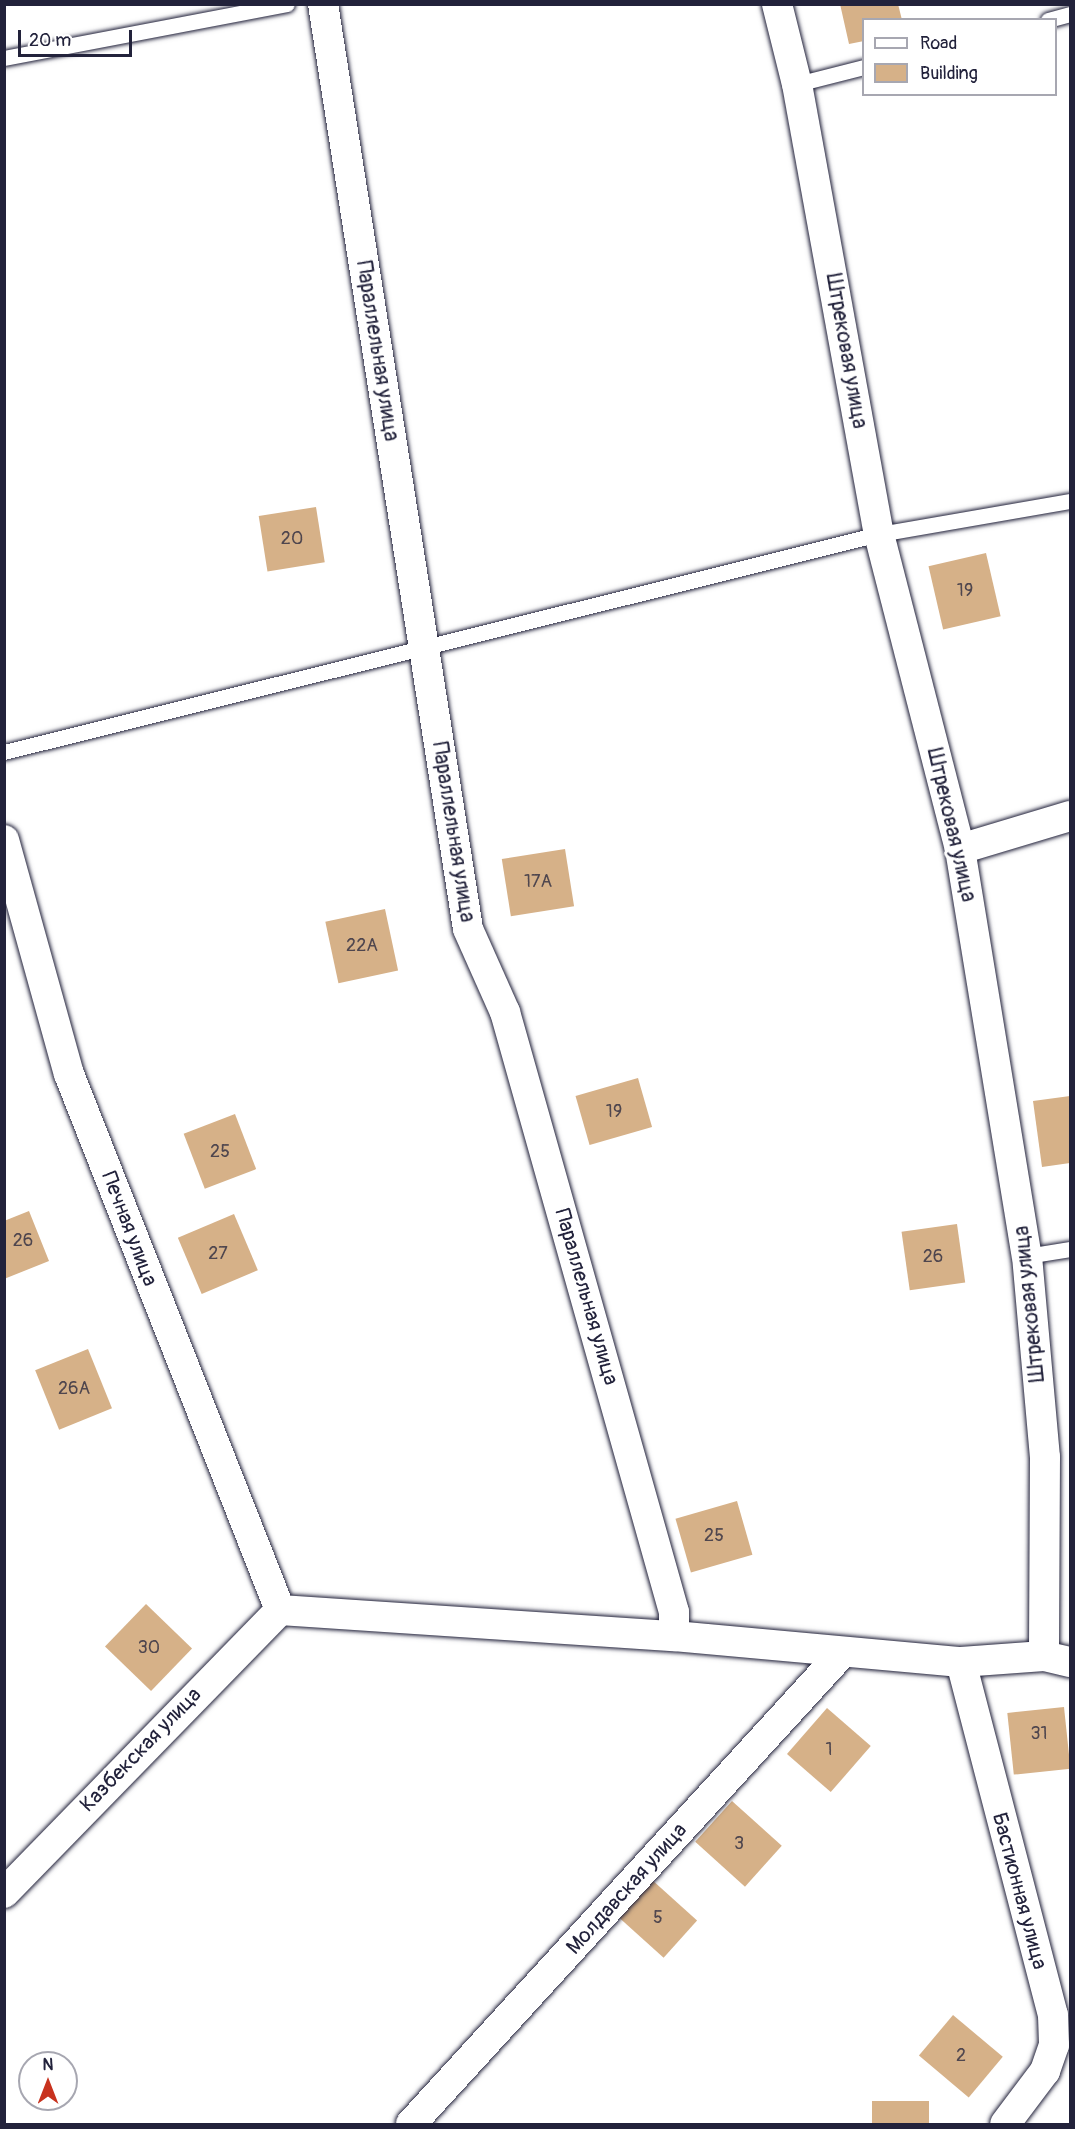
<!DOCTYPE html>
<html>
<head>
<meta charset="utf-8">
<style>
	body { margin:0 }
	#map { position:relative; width:1075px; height:2129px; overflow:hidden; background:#fff; font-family:Pangolin,sans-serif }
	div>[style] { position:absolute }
	.building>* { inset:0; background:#d6b188; transform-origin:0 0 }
	.roads { filter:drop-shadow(0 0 2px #22223b) drop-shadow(0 0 2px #22223b) }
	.service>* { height:15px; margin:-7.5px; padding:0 7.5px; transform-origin:7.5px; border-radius:7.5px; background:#fff }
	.minor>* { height:30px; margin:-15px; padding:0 15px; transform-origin:15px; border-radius:15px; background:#fff }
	span { translate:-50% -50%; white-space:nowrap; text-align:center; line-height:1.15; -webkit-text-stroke:6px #fff; paint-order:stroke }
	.number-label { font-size:18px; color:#4f464e }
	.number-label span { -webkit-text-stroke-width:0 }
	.street-label { font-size:21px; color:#22223b }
	.frame { position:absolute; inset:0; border:6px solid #22223b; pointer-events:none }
	.legend { position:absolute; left:862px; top:18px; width:195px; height:78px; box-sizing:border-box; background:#fff; border:2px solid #a7a7b1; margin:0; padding:8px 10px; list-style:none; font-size:18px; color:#22223b }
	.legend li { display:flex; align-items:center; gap:12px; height:30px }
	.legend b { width:30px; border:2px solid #a7a7b1 }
	.north { position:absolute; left:18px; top:2051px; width:60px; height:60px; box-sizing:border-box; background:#fff; border:2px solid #a7a7b1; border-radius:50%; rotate:0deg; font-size:16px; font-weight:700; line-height:24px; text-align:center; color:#22223b }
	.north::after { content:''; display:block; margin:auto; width:21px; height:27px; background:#c8321e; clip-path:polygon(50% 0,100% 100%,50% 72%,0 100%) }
	.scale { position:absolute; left:18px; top:30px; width:114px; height:27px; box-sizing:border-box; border:3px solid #22223b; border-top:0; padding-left:8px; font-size:18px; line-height:21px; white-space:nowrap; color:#22223b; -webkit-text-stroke:4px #fff; paint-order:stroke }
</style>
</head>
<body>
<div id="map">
	<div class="building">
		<i style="clip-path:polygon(840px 4px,898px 4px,902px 20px,864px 20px,864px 41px,849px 44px)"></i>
		<i style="left:316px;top:507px;width:56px;height:58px;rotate:81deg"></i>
		<i style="left:986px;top:553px;width:65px;height:59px;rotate:77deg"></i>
		<i style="left:565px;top:849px;width:58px;height:64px;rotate:81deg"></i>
		<i style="left:385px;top:909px;width:63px;height:61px;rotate:78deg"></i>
		<i style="left:638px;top:1078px;width:51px;height:65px;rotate:74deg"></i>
		<i style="clip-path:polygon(1070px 1096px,1070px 1163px,1042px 1167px,1033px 1101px)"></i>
		<i style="left:235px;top:1114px;width:59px;height:55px;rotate:69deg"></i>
		<i style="clip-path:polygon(29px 1211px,49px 1261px,4px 1279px,4px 1221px)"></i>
		<i style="left:234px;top:1214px;width:61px;height:61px;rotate:67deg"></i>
		<i style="left:957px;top:1224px;width:59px;height:56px;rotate:82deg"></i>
		<i style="left:88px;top:1349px;width:64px;height:57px;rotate:68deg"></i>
		<i style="left:737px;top:1501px;width:56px;height:64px;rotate:74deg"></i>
		<i style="left:146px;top:1604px;width:64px;height:59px;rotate:44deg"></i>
		<i style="left:1064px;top:1707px;width:62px;height:57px;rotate:84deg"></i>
		<i style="left:827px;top:1708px;width:58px;height:61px;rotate:41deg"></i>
		<i style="left:732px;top:1801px;width:67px;height:55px;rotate:42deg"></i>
		<i style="left:651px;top:1879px;width:62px;height:50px;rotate:42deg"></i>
		<i style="left:953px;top:2015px;width:65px;height:53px;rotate:40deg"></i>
		<i style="left:872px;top:2101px;width:57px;height:23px"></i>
	</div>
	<div class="roads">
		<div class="service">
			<i style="left:1048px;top:20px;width:23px;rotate:-15deg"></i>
			<i style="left:4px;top:58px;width:288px;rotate:-10.8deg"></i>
			<i style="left:797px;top:84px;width:69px;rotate:-14.2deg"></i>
			<i style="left:4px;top:752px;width:902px;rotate:-13.99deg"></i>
			<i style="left:879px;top:534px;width:194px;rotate:-9.8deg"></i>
			<i style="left:1027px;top:1256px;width:44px;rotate:-9.2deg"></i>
		</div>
		<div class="minor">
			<i style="left:323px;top:4px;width:936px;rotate:81.09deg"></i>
			<i style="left:468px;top:929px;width:91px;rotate:66deg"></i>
			<i style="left:505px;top:1012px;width:623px;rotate:74.27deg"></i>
			<i style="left:674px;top:1612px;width:24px;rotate:90deg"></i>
			<i style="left:777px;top:4px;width:82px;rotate:76deg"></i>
			<i style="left:797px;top:84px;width:457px;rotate:79.7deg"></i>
			<i style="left:879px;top:534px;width:325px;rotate:75.6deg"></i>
			<i style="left:960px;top:849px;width:412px;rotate:80.7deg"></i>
			<i style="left:1027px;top:1256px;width:202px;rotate:84.9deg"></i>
			<i style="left:1045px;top:1457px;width:199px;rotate:90.3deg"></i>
			<i style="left:4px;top:840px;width:243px;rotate:74.5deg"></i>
			<i style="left:69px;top:1074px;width:576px;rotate:68.51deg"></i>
			<i style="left:960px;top:849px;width:115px;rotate:-16.7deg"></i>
			<i style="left:280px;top:1610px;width:395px;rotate:3.8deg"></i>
			<i style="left:674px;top:1636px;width:288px;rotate:5.2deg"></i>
			<i style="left:961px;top:1662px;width:83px;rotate:-4.1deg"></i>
			<i style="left:1044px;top:1656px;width:27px;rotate:13deg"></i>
			<i style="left:961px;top:1662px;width:365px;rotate:75.4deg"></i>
			<i style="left:1053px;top:2015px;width:30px;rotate:88deg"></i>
			<i style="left:1054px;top:2045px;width:28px;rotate:109deg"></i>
			<i style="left:1045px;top:2071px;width:66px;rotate:127deg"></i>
			<i style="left:4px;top:1893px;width:395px;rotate:-45.7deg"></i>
			<i style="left:411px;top:2124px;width:638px;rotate:-47.54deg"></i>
		</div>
	</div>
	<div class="number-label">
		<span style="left:292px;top:539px">20</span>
		<span style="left:965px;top:591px">19</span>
		<span style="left:538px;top:882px">17А</span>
		<span style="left:362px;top:946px">22А</span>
		<span style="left:614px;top:1112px">19</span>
		<span style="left:220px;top:1152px">25</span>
		<span style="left:23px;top:1241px">26</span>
		<span style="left:218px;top:1254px">27</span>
		<span style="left:933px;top:1257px">26</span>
		<span style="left:74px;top:1389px">26А</span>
		<span style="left:714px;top:1536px">25</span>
		<span style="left:149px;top:1648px">30</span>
		<span style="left:1039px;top:1734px">31</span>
		<span style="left:829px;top:1750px">1</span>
		<span style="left:739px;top:1844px">3</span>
		<span style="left:658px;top:1918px">5</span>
		<span style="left:961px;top:2056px">2</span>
	</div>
	<div class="street-label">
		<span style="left:377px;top:351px;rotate:81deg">Параллельная улица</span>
		<span style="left:846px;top:351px;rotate:80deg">Штрековая улица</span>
		<span style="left:951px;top:825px;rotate:77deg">Штрековая улица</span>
		<span style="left:453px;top:832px;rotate:81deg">Параллельная улица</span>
		<span style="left:129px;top:1229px;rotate:69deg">Печная улица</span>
		<span style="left:586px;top:1297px;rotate:74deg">Параллельная улица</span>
		<span style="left:1030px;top:1304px;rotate:-96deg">Штрековая улица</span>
		<span style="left:141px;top:1750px;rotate:-46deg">Казбекская улица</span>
		<span style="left:627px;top:1889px;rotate:-48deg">Молдавская улица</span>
		<span style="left:1019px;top:1891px;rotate:75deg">Бастионная улица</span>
	</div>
	<div class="frame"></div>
	<ul class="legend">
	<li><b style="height:8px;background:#fff"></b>Road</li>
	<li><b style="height:16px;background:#d6b188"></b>Building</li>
	</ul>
	<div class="north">N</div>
	<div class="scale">20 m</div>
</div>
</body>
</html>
